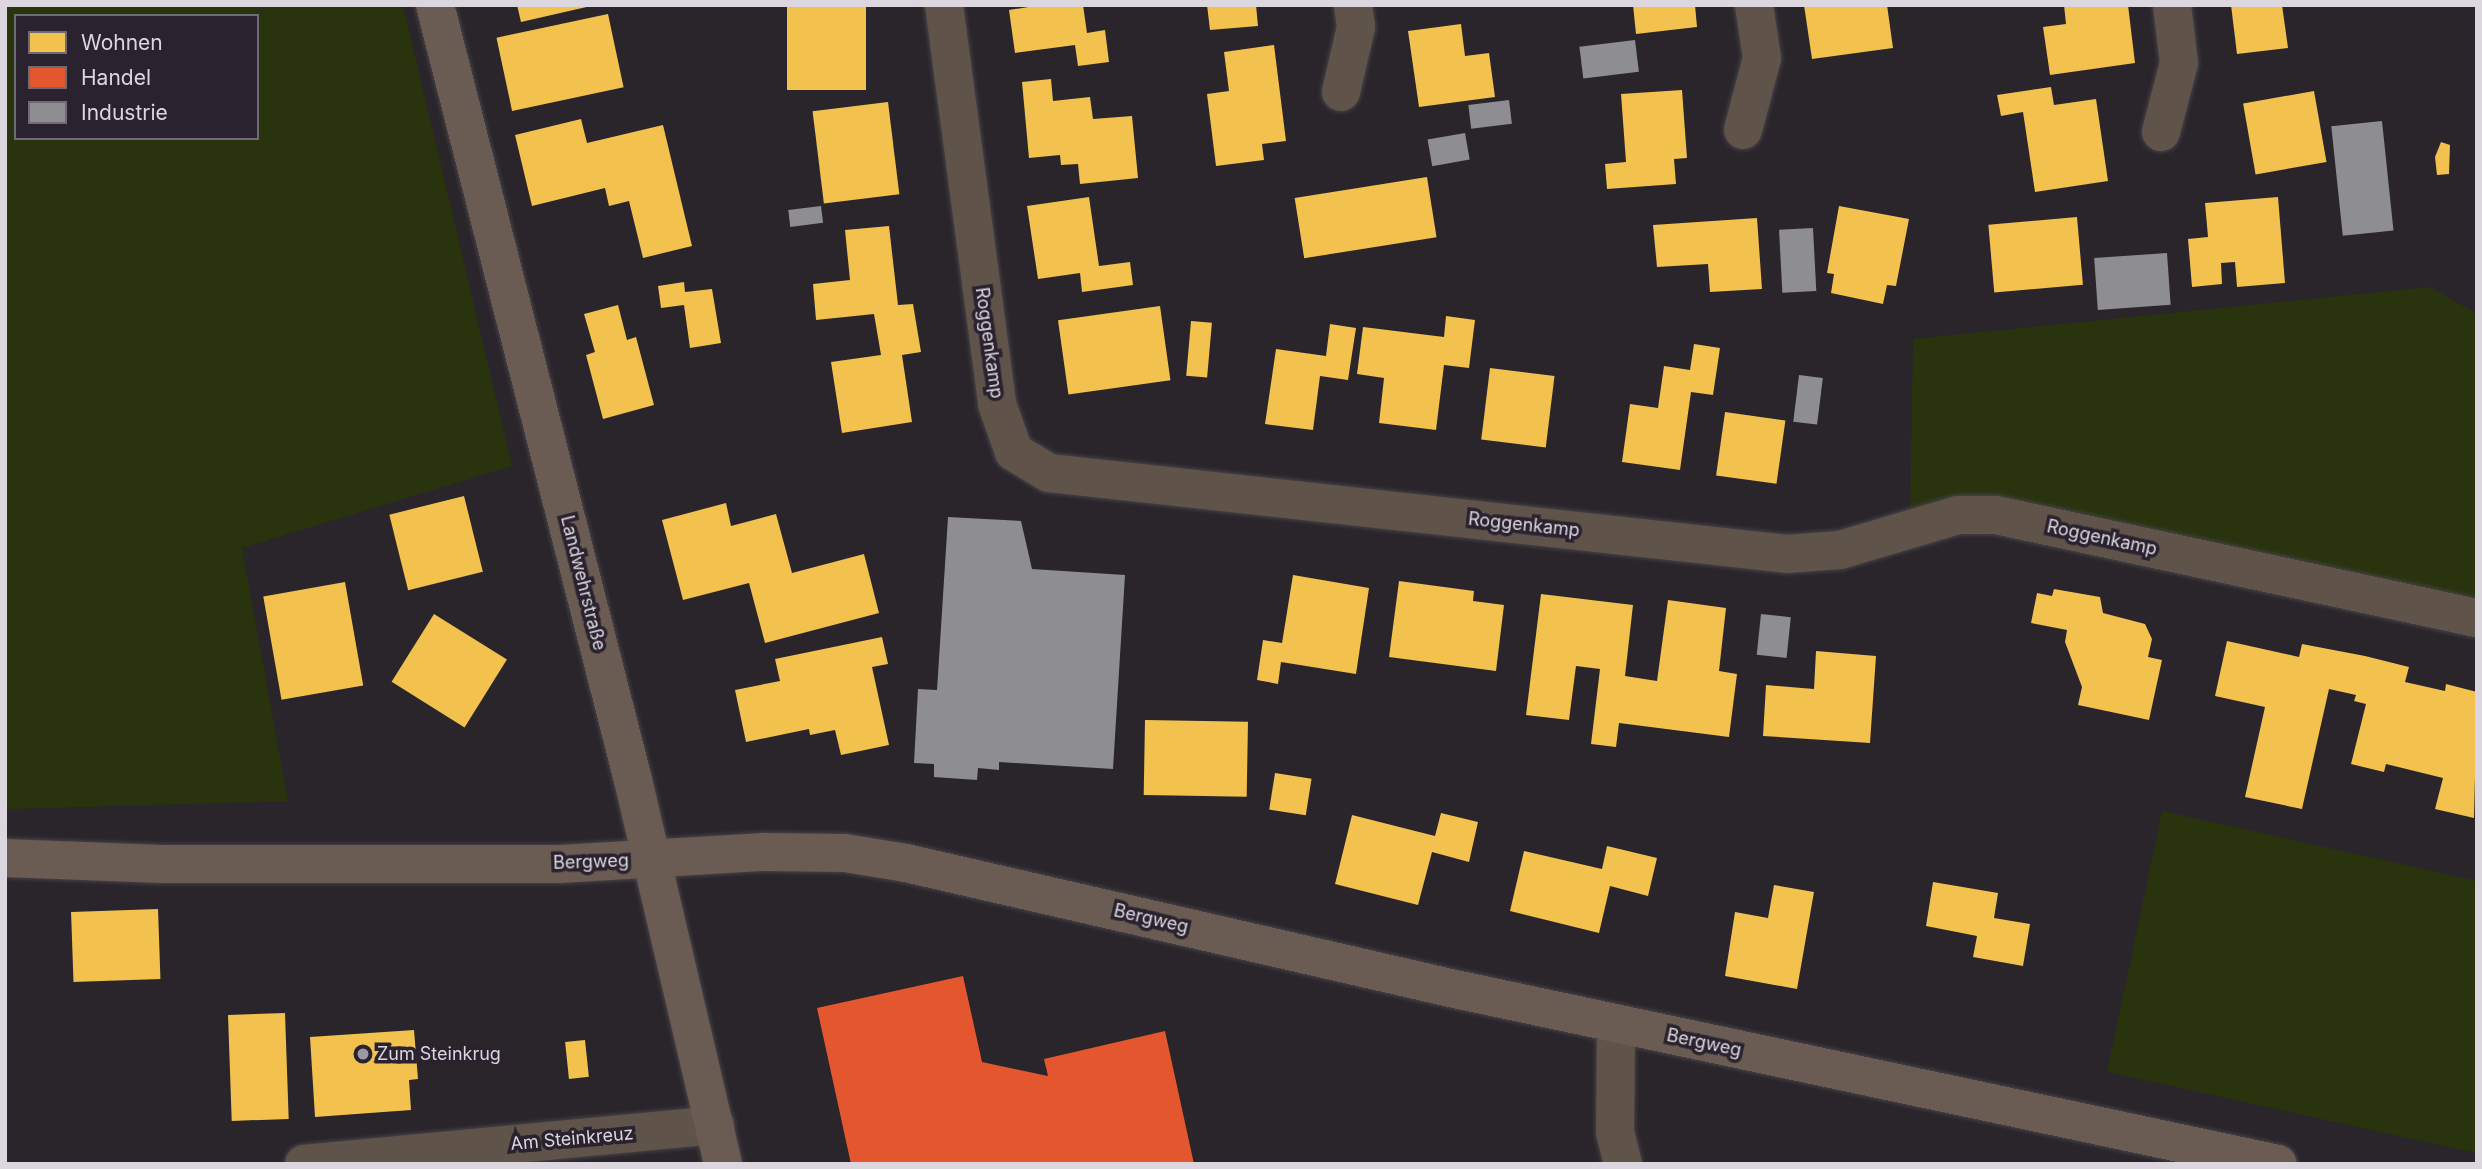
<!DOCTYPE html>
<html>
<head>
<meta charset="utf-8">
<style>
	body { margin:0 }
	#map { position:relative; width:2482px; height:1169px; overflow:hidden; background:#29252b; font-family:Inter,sans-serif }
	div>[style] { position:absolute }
	.green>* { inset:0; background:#29340e }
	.homes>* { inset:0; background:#f2c14e; transform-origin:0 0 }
	.shops>* { inset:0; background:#e4572e }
	.industry>* { inset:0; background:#8d8d92; transform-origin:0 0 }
	.roads { filter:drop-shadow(0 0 2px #464247) drop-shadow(0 0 2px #464247) }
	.street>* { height:38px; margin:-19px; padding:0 19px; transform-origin:19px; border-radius:19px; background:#5f534a }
	.secondary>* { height:38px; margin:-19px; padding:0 19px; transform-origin:19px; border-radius:19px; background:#6a5c52 }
	.dots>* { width:19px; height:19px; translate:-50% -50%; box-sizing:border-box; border:4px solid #2a222e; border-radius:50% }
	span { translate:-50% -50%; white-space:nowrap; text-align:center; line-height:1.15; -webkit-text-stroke:7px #2a222e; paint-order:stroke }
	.street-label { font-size:18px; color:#dcd7df }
	.poi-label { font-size:18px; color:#dcd7df }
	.left { translate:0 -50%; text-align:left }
	.frame { position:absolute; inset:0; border:7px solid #dcd7df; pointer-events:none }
	.legend { position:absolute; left:14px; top:14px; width:245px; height:126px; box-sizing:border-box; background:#2a222e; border:2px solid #716a75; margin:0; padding:9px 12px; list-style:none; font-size:21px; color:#dcd7df }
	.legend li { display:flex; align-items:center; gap:14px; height:35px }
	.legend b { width:35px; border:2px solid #716a75 }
</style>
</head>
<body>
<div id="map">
	<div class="green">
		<i style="clip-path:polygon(evenodd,5px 5px,403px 5px,512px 466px,242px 548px,288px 801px,9px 809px,5px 803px,5px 5px,16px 16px,257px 16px,257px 138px,16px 138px,16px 16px)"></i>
		<i style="clip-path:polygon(2430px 287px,2477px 314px,2477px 618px,1996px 516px,1910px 527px,1913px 339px)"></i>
		<i style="clip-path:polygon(2162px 811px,2477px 881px,2477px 1153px,2107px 1072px)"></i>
	</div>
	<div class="homes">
		<i style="clip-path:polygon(517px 5px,591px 5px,591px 6px,521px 22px)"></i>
		<i style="left:787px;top:5px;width:79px;height:85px"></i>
		<i style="clip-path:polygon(1041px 5px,1083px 5px,1087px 33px,1105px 30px,1109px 62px,1078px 66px,1075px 45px,1015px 53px,1009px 10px)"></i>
		<i style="clip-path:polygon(1207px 5px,1256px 5px,1258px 26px,1210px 30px)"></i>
		<i style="clip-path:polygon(1633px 5px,1695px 5px,1697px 27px,1636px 34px)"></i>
		<i style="clip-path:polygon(1804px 5px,1887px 5px,1893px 48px,1812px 59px)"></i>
		<i style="clip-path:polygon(2064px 5px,2128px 5px,2135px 63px,2050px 75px,2043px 27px,2066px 24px)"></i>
		<i style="clip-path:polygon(2231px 5px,2282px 5px,2288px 48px,2237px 54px)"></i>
		<i style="left:608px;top:14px;width:75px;height:114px;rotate:78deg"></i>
		<i style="clip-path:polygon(1461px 24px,1465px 56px,1489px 53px,1495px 97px,1419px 107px,1408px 31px)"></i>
		<i style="clip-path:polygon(1274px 45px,1286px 141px,1262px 144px,1264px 160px,1216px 166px,1207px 94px,1229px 91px,1224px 52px)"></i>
		<i style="clip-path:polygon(1051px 79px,1053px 101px,1090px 97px,1093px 119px,1132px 116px,1138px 178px,1080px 184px,1078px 164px,1061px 165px,1060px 155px,1029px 158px,1022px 82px)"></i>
		<i style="clip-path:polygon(2051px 87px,2054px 105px,2096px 99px,2108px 181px,2035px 192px,2023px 112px,2001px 116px,1997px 95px)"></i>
		<i style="clip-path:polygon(1682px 90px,1687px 158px,1674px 159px,1676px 184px,1607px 189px,1605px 164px,1626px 162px,1621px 94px)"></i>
		<i style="left:2314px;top:91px;width:72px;height:72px;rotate:80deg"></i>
		<i style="left:888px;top:102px;width:93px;height:76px;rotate:83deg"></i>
		<i style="clip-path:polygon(581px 119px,587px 143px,663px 125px,692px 246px,643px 258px,629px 201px,609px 206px,605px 188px,532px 206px,515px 135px)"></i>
		<i style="clip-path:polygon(2441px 142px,2450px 145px,2449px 174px,2437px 175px,2435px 157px)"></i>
		<i style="left:1427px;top:177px;width:61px;height:134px;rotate:81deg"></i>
		<i style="clip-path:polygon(1089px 197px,1099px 266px,1130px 262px,1133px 285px,1082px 292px,1080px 273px,1038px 279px,1027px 206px)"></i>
		<i style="clip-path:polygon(2278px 197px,2285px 283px,2237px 287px,2235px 262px,2221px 263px,2222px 284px,2192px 287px,2188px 239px,2208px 237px,2205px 203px)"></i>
		<i style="clip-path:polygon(1839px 206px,1909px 219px,1896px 286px,1887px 285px,1883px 304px,1831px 293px,1834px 274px,1827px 273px)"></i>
		<i style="left:2077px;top:217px;width:68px;height:89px;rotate:85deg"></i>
		<i style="clip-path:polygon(1757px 218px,1762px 289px,1710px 292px,1708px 264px,1657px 267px,1653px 225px)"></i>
		<i style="clip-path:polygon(889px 226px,898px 305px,913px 304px,921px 352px,902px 355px,912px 422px,842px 433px,831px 362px,881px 355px,874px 314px,816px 320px,813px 284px,850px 280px,845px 230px)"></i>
		<i style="clip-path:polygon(684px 282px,685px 292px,712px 289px,721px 343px,690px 348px,684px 305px,661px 308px,658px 286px)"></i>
		<i style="clip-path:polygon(618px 305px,627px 340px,636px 337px,654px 405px,603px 419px,586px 355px,595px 352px,584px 314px)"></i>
		<i style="left:1160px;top:306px;width:75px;height:103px;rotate:82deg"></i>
		<i style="clip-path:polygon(1446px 316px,1475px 320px,1469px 368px,1444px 365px,1436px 430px,1379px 423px,1384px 378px,1357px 374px,1363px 327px,1444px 337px)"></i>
		<i style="left:1191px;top:321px;width:21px;height:55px;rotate:5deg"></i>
		<i style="clip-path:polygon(1330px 324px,1356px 328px,1348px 380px,1320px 376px,1313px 430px,1265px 424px,1276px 349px,1326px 356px)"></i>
		<i style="clip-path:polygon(1694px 344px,1720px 348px,1713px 395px,1691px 392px,1680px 470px,1622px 462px,1630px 404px,1658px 408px,1664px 366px,1690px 370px)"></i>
		<i style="left:1490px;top:368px;width:65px;height:72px;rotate:7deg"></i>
		<i style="left:1725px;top:412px;width:61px;height:64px;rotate:8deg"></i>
		<i style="left:464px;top:496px;width:78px;height:77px;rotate:76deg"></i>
		<i style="clip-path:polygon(726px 503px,731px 526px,776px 514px,792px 573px,864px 554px,879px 613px,765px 643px,749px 583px,683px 600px,662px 520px)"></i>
		<i style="clip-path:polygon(1293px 575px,1369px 588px,1356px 674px,1281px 662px,1278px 684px,1257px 680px,1263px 640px,1282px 643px)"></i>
		<i style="clip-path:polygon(1399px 581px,1474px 591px,1473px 601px,1504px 605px,1496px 671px,1389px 657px)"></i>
		<i style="left:345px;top:582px;width:105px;height:83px;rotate:80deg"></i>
		<i style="clip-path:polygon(2054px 589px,2100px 597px,2103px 613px,2145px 624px,2152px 639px,2148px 657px,2162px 660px,2149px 720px,2078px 705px,2082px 687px,2065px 642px,2067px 630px,2031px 623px,2037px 593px,2052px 596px)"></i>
		<i style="clip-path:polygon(1541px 594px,1633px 605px,1625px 676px,1657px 681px,1668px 600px,1726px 608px,1719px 671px,1737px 674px,1729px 737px,1619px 723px,1616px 747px,1591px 744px,1600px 669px,1576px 666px,1569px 720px,1526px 715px)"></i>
		<i style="left:434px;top:614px;width:86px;height:80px;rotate:32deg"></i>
		<i style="clip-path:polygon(882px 637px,888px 664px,872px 667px,889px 745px,841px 755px,835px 730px,810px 735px,809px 729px,746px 742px,735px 690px,780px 681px,775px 659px)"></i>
		<i style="clip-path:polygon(2227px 641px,2299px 657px,2302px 644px,2365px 656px,2409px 667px,2405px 682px,2445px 691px,2446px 684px,2477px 692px,2474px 818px,2435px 809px,2443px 778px,2386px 764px,2384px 772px,2351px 764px,2366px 704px,2354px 701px,2356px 695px,2329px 689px,2302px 809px,2245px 797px,2265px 707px,2215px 696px)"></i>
		<i style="clip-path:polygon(1816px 651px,1876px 656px,1870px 743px,1763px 736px,1766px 685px,1814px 689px)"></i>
		<i style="left:1145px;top:720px;width:103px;height:75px;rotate:1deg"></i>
		<i style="left:1275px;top:773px;width:37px;height:37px;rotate:9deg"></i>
		<i style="clip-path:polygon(1441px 813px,1478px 822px,1469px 862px,1432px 852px,1418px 905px,1335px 884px,1352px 815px,1435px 836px)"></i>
		<i style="clip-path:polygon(1607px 846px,1657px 858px,1648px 896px,1610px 886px,1599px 933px,1510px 911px,1524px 851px,1602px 869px)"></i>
		<i style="clip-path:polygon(1933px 882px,1998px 893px,1994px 918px,2030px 924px,2023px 966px,1973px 957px,1977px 936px,1926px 926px)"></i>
		<i style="clip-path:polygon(1774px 885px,1814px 892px,1797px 989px,1725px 976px,1735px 912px,1768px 918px)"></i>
		<i style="left:158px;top:909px;width:70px;height:87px;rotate:88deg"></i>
		<i style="left:285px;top:1013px;width:106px;height:57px;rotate:88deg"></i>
		<i style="clip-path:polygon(414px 1030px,418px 1079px,409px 1080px,411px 1110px,315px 1117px,310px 1037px)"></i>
		<i style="left:585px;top:1040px;width:37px;height:20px;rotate:84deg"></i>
	</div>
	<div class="shops">
		<i style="clip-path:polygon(963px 976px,982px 1062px,1048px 1076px,1044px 1059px,1165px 1031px,1194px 1164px,851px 1164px,817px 1008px)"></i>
	</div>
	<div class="industry">
		<i style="left:1635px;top:40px;width:32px;height:56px;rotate:83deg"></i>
		<i style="left:1509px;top:100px;width:24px;height:41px;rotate:83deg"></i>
		<i style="left:2382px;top:121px;width:110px;height:51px;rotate:84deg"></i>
		<i style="left:1465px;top:133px;width:27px;height:38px;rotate:80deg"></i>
		<i style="left:821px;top:206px;width:17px;height:33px;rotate:83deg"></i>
		<i style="left:1813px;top:228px;width:63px;height:34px;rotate:87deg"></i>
		<i style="left:2167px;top:253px;width:52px;height:73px;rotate:86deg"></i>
		<i style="left:1799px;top:375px;width:24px;height:47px;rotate:7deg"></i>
		<i style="clip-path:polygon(948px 517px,1021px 521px,1032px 569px,1125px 575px,1113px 769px,999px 762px,999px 770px,978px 768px,977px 780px,934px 777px,934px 764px,914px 763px,918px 689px,937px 690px)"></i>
		<i style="left:1761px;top:614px;width:30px;height:41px;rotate:6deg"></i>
	</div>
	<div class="roads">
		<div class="street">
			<i style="left:944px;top:5px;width:403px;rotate:82.4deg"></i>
			<i style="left:997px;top:404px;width:51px;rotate:70.5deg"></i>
			<i style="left:1014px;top:452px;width:41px;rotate:31deg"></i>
			<i style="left:1049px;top:473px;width:742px;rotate:6.26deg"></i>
			<i style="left:1787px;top:554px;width:53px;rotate:-4.3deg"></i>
			<i style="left:1840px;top:550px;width:123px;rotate:-16.5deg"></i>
			<i style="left:1958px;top:515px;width:38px"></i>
			<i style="left:1996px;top:515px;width:492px;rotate:12.1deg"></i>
			<i style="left:1341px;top:92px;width:67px;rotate:-77deg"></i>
			<i style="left:1356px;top:27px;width:22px;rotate:-98deg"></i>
			<i style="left:1743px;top:130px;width:74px;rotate:-75.2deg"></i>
			<i style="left:1762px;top:58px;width:54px;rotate:-98.6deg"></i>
			<i style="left:2161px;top:132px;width:71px;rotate:-75.4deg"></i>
			<i style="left:2179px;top:63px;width:58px;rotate:-96.9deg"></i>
			<i style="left:1616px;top:1023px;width:109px;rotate:90.5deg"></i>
			<i style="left:1615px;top:1132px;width:33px;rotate:76deg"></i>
			<i style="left:304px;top:1164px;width:413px;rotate:-5.4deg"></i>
		</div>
		<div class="secondary">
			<i style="left:435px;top:5px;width:800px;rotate:75.67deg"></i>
			<i style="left:633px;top:780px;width:394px;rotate:76.8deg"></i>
			<i style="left:5px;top:858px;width:157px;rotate:2.2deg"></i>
			<i style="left:162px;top:864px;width:398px"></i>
			<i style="left:560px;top:864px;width:205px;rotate:-3.4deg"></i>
			<i style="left:765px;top:852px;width:80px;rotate:0.7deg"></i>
			<i style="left:845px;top:853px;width:62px;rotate:9.3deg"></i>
			<i style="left:906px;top:863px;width:563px;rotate:12.93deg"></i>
			<i style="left:1455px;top:989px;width:841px;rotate:12deg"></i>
		</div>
	</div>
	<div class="dots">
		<i style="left:363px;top:1054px;background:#9d99a0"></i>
	</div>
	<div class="street-label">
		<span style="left:989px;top:343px;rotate:82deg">Roggenkamp</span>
		<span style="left:1524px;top:525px;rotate:6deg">Roggenkamp</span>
		<span style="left:2102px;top:538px;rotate:12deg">Roggenkamp</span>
		<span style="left:583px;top:583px;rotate:76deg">Landwehrstraße</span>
		<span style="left:591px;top:862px;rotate:-2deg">Bergweg</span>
		<span style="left:1151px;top:919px;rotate:13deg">Bergweg</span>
		<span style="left:1704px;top:1043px;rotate:12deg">Bergweg</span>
		<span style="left:572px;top:1139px;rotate:-5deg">Am Steinkreuz</span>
	</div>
	<div class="poi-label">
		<span class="left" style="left:377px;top:1054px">Zum Steinkrug</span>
	</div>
	<div class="frame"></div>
	<ul class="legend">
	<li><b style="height:19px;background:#f2c14e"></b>Wohnen</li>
	<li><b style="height:19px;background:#e4572e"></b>Handel</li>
	<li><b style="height:19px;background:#8d8d92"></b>Industrie</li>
	</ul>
</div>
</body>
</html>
